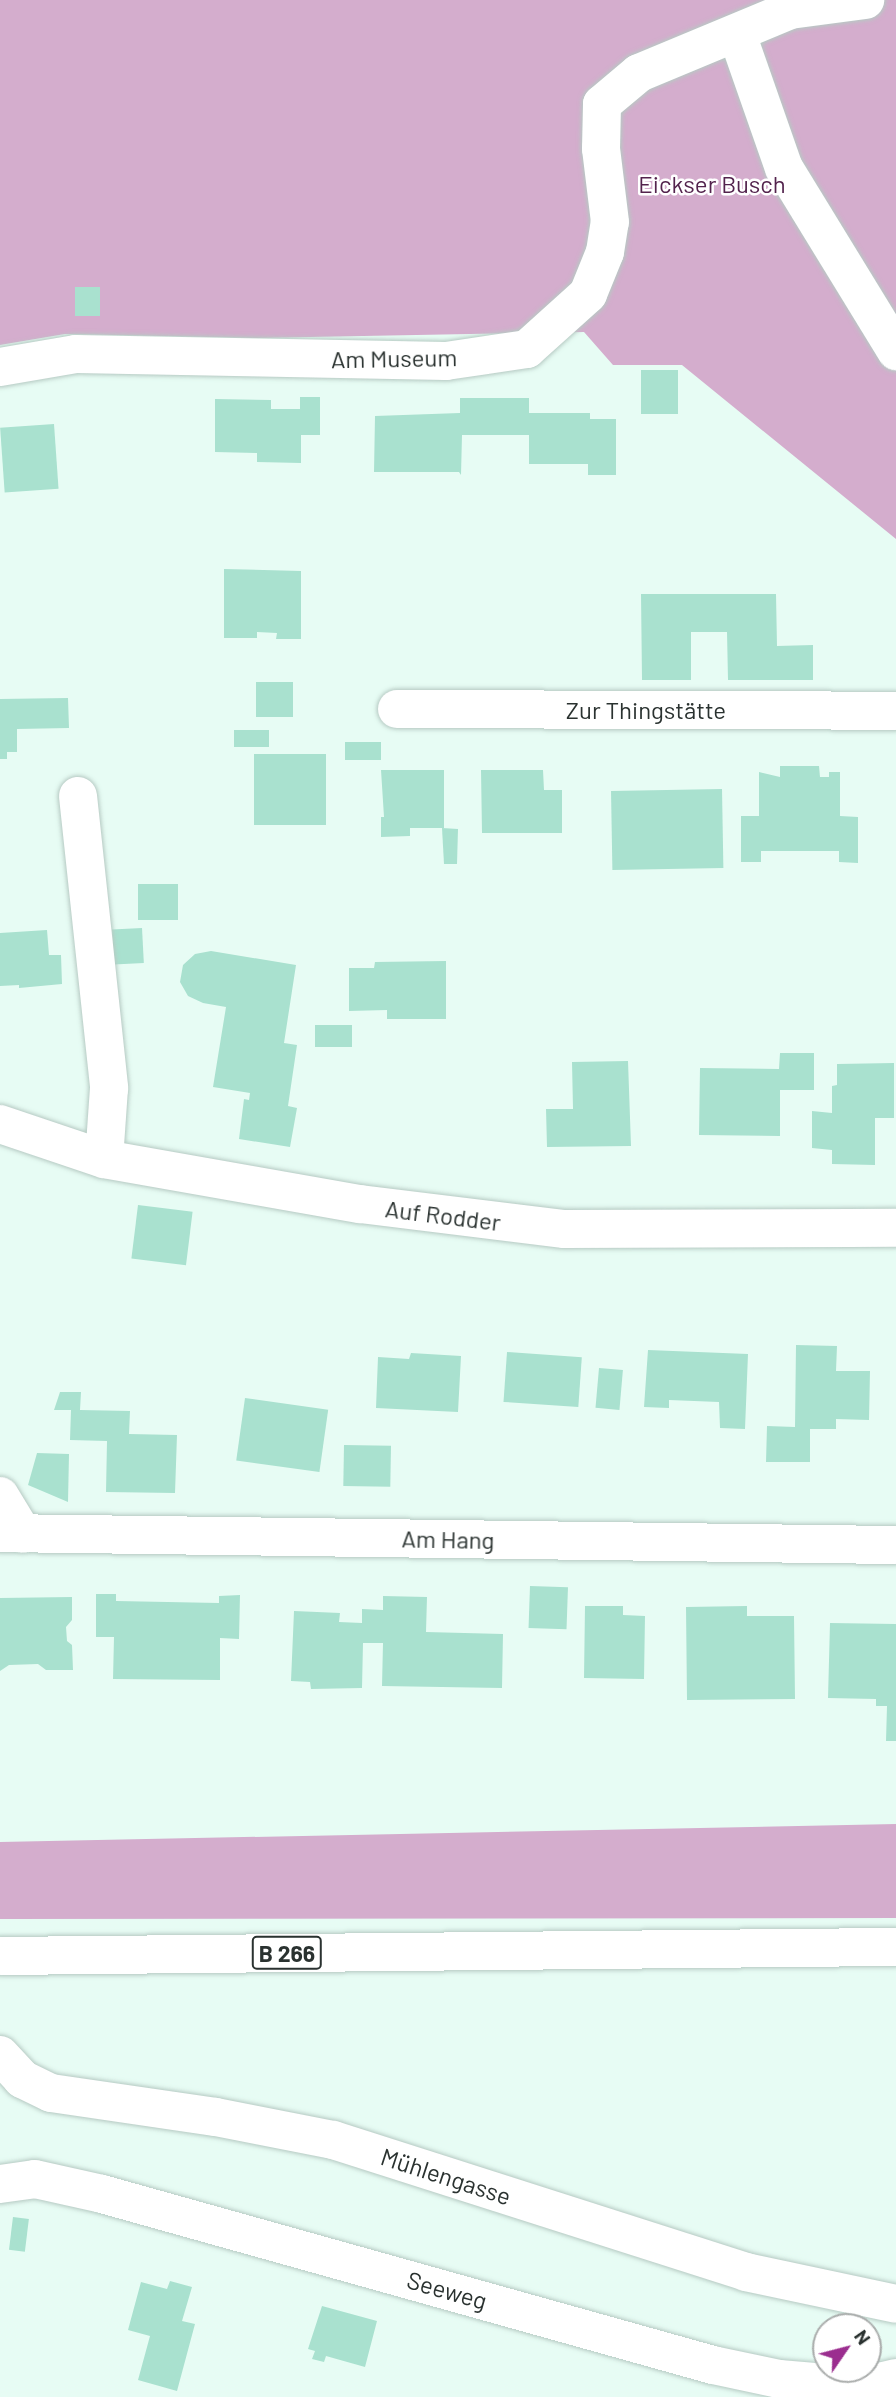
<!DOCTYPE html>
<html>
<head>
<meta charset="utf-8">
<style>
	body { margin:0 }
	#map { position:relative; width:896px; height:2397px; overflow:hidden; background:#e7fcf4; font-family:Barlow,sans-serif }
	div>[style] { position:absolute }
	.forest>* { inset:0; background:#d4adcd }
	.building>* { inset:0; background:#a9e1cf; transform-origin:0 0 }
	.roads { filter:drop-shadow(0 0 2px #b6cac3) drop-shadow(0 0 2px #b6cac3) }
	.street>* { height:38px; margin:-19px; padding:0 19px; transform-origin:19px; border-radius:19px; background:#fff }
	.primary>* { height:38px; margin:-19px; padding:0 19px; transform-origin:19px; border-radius:19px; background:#fff }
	span { translate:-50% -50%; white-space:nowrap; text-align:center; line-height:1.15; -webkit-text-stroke:5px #fff; paint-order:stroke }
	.shield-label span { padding:2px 5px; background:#fff; border:2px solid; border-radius:5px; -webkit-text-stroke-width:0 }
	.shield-label { font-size:23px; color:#2a3230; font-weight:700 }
	.park-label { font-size:24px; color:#53234d }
	.street-label { font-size:24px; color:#2a3230 }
	.north { position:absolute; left:812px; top:2313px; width:70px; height:70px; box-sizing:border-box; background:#fff; border:2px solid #aaadac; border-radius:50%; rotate:55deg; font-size:19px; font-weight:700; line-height:28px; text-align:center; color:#2a3230 }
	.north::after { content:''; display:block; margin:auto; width:24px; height:32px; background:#9b2e8f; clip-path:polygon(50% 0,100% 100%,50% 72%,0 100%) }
</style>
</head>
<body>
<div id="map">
	<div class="forest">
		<i style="clip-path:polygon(0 0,896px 0,896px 539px,682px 365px,613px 365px,584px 332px,256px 338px,65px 334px,0 345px)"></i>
		<i style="clip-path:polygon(896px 1824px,896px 1918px,0 1919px,0 1842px)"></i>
	</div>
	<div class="building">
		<i style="left:100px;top:287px;width:29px;height:25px;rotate:90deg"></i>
		<i style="left:641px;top:370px;width:37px;height:44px"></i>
		<i style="clip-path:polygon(300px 397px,320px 397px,320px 435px,301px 435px,301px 463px,257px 462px,257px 453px,215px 452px,215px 399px,271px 400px,271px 409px,300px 409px)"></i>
		<i style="clip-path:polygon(460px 398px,529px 398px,529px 413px,590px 413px,590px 419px,616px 419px,616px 475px,588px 475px,588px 464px,529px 464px,529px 435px,462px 435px,461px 475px,459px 472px,374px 472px,375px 416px,460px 413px)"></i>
		<i style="left:54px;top:424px;width:65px;height:54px;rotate:86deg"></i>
		<i style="clip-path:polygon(224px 569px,301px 571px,301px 639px,276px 639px,277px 633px,257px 632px,257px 638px,224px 638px)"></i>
		<i style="clip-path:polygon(641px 594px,776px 594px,777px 646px,813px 645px,813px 680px,728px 680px,727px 632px,691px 632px,691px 680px,642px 680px)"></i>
		<i style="left:256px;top:682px;width:37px;height:35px"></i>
		<i style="clip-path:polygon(68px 698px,69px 728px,17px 729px,17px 752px,7px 752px,7px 759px,0 759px,0 699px)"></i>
		<i style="left:234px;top:730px;width:35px;height:17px"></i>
		<i style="left:345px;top:742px;width:36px;height:18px"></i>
		<i style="left:254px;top:754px;width:72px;height:71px"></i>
		<i style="clip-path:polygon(780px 766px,819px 766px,820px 777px,829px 777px,829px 772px,840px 772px,840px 816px,858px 817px,858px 863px,839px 862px,839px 851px,761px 851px,761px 862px,741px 862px,741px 816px,759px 816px,759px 772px,780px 777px)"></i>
		<i style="clip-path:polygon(381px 770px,444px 770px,444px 828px,410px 828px,410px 836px,381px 837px,381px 817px,384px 817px)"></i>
		<i style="clip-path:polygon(481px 770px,543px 770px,544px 790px,562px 790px,562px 833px,482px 833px)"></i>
		<i style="left:722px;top:789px;width:79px;height:111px;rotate:89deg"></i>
		<i style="clip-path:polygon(442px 828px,458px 829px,457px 864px,444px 864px)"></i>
		<i style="left:138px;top:884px;width:40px;height:36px"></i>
		<i style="left:142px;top:928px;width:35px;height:30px;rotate:87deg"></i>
		<i style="clip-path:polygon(47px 930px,49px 955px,61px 955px,62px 984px,19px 988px,19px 985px,0 986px,0 933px)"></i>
		<i style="clip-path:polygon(211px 951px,296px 965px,284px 1043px,297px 1045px,288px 1106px,297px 1108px,290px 1147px,239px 1139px,244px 1099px,249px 1100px,250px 1093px,213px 1087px,226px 1007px,203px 1003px,188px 996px,180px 982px,183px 965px,195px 954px)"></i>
		<i style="clip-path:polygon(446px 961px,446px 1019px,387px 1019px,387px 1010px,349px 1011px,349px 968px,374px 968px,375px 962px)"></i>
		<i style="left:315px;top:1025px;width:37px;height:22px"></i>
		<i style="clip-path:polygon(780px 1053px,814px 1053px,814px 1090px,780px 1090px,780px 1136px,699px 1135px,700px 1068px,779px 1069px)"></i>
		<i style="clip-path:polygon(628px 1061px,631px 1146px,547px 1147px,546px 1109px,573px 1109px,572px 1062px)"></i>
		<i style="clip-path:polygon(894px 1063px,894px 1118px,875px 1118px,875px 1165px,832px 1164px,832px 1150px,812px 1148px,812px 1111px,832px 1113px,832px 1086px,837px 1085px,837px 1064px)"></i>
		<i style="left:138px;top:1205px;width:55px;height:54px;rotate:7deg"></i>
		<i style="clip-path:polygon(796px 1345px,837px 1346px,836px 1371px,870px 1371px,869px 1420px,836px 1419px,836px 1429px,810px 1429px,810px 1462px,766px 1462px,767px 1426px,795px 1427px)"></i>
		<i style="clip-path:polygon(648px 1350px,748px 1354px,745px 1429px,720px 1428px,719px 1402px,669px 1400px,669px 1408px,644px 1407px)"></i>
		<i style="left:507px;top:1352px;width:75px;height:50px;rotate:4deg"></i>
		<i style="clip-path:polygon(411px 1353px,461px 1356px,458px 1412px,376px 1408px,378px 1357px,409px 1359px)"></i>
		<i style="left:599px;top:1368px;width:24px;height:40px;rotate:5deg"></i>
		<i style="clip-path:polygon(60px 1392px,81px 1392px,80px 1410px,130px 1411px,129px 1434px,177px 1435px,175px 1493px,106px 1492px,107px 1441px,70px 1440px,71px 1410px,54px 1410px)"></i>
		<i style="left:245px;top:1398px;width:84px;height:63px;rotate:8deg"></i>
		<i style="left:344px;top:1445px;width:47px;height:41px;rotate:1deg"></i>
		<i style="clip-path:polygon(37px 1453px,69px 1454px,68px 1502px,28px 1485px)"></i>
		<i style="left:530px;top:1586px;width:38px;height:42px;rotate:2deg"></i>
		<i style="clip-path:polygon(96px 1594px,116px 1594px,116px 1601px,219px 1603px,219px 1596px,240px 1595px,239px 1639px,220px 1638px,220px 1680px,113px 1679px,114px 1637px,96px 1637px)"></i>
		<i style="clip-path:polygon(383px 1596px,427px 1597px,426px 1632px,503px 1634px,502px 1688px,382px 1686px,383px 1643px,363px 1643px,362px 1688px,311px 1689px,310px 1682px,291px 1681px,294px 1611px,340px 1613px,339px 1622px,362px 1623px,362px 1609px,383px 1610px)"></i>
		<i style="clip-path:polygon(72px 1597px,72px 1620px,66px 1627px,67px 1641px,72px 1645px,73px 1670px,46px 1670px,38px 1664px,9px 1665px,0 1671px,0 1598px)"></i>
		<i style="clip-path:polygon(585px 1606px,623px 1606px,623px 1615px,645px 1616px,644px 1679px,584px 1678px)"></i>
		<i style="clip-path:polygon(747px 1606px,747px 1616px,794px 1616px,795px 1699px,687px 1700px,686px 1607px)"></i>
		<i style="clip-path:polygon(830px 1623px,896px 1624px,896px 1741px,886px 1741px,887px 1706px,876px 1706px,876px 1699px,828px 1698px)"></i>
		<i style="left:13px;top:2217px;width:16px;height:33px;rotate:7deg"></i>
		<i style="clip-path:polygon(170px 2281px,192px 2287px,182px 2321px,195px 2324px,177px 2391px,138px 2380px,150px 2336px,128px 2330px,141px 2282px,167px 2289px)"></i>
		<i style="clip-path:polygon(322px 2306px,377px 2321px,365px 2367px,326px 2356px,324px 2362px,312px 2359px,315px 2351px,308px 2349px)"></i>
	</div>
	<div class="roads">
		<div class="street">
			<i style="left:737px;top:34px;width:142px;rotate:70.7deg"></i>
			<i style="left:784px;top:168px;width:215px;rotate:58.5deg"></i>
			<i style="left:0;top:367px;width:77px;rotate:-9.7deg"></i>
			<i style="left:76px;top:354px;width:370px;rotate:1.1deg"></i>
			<i style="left:446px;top:361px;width:82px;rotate:-8.4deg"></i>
			<i style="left:527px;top:349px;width:82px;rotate:-42deg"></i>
			<i style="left:588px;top:294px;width:45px;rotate:-68deg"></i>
			<i style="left:605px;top:252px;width:30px;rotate:-81deg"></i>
			<i style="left:610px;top:222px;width:74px;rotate:-97deg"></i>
			<i style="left:601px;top:149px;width:45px;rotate:-88.7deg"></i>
			<i style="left:602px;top:104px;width:48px;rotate:-40deg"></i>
			<i style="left:639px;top:73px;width:164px;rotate:-22.6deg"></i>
			<i style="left:790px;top:10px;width:76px;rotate:-7.6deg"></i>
			<i style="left:397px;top:709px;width:499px;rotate:0.2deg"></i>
			<i style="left:78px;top:796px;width:294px;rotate:83.9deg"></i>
			<i style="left:109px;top:1088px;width:71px;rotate:94deg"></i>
			<i style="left:0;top:1124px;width:110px;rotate:18.6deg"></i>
			<i style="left:104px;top:1159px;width:260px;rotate:10deg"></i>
			<i style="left:360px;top:1204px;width:206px;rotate:7deg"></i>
			<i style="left:564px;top:1229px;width:332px;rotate:-0.2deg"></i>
			<i style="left:0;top:1496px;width:44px;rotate:58.8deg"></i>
			<i style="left:0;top:1533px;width:896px;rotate:0.77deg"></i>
			<i style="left:0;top:2055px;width:33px;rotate:47deg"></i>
			<i style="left:22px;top:2079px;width:32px;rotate:26deg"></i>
			<i style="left:51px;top:2093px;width:167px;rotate:8.3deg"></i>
			<i style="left:216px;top:2117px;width:119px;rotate:11.1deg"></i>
			<i style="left:333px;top:2140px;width:434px;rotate:17.7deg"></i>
			<i style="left:746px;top:2272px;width:153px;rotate:12deg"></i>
			<i style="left:0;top:2184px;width:35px;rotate:-8deg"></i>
			<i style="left:35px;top:2179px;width:69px;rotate:12.6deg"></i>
			<i style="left:102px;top:2194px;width:634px;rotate:15.64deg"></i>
			<i style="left:713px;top:2365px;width:67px;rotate:12deg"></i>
			<i style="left:779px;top:2379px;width:83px;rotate:4.8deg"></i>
			<i style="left:862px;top:2386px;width:35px;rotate:-13deg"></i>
		</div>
		<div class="primary">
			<i style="left:0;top:1956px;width:896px;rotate:-0.58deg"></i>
		</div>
	</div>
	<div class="shield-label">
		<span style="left:287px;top:1953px">B 266</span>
	</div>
	<div class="park-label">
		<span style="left:712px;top:184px">Eickser Busch</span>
	</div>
	<div class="street-label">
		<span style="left:394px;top:358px;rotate:-1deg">Am Museum</span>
		<span style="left:646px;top:710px">Zur Thingstätte</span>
		<span style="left:443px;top:1215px;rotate:7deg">Auf Rodder</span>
		<span style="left:448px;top:1539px;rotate:1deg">Am Hang</span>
		<span style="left:446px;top:2176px;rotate:18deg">Mühlengasse</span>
		<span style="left:447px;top:2290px;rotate:16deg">Seeweg</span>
	</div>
	<div class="north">N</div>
</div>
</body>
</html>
